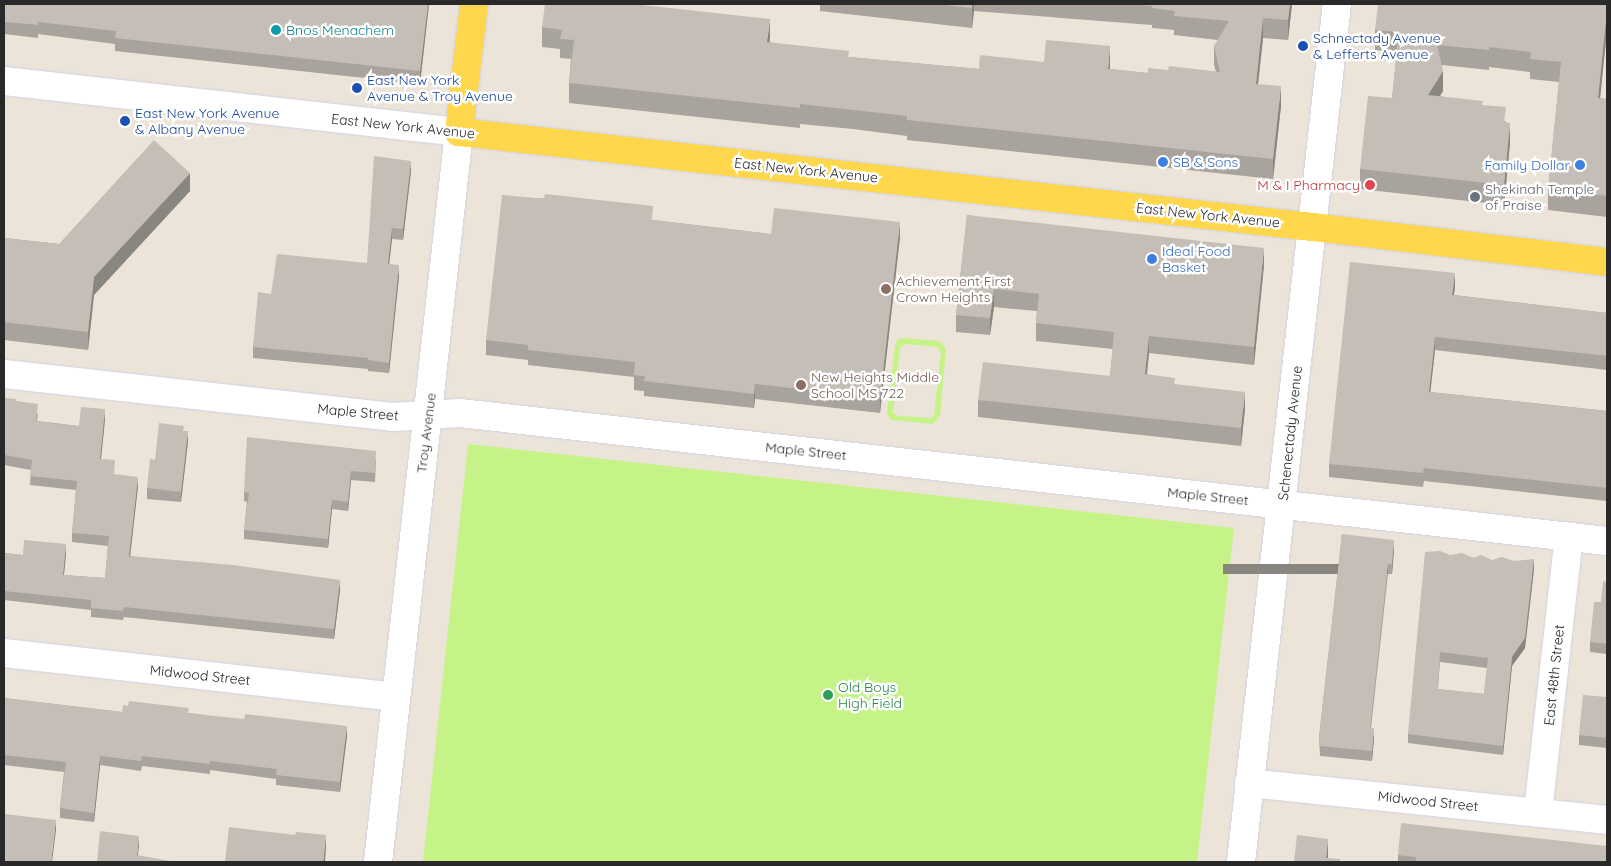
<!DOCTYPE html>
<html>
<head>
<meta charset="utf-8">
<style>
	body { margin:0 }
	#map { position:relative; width:1611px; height:866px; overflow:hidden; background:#ede4d9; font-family:Quicksand,sans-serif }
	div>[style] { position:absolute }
	.pitch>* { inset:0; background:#c5f388 }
	.roads { filter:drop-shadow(0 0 1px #ced2e4) drop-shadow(0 0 1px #ced2e4) }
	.minor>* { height:28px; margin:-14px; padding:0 14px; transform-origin:14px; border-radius:14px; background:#fff }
	.major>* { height:28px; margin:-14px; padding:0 14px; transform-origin:14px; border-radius:14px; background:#ffd74c }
	.wall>* { inset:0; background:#a9a39d }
	.shaded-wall>* { inset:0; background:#89857f; transform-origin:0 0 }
	.building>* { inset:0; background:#c4beb6 }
	.dots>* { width:14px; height:14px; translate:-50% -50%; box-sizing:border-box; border:2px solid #fff; border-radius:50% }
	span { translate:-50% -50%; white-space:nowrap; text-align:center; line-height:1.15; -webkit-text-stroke:5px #fff; paint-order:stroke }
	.culture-label { font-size:14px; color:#0d838f }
	.left { translate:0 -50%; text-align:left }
	.transit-label { font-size:14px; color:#164399 }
	.street-label { font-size:14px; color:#292929 }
	.shop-label { font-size:14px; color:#366cbe }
	.right { translate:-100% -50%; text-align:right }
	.health-label { font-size:14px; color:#be3a42 }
	.worship-label { font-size:14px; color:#5b616d }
	.education-label { font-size:14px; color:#785e54 }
	.leisure-label { font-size:14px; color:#27864d }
	.frame { position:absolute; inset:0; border:5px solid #292929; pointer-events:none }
</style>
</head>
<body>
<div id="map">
	<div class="pitch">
		<i style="clip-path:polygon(evenodd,905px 338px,939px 341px,946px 348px,940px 416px,933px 424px,891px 420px,887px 414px,895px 345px,899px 339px,905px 338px,905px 344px,937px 347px,941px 352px,934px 415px,931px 418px,898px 416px,893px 413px,900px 348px,905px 344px)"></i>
		<i style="clip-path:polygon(468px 444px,1234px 528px,1197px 862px,423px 862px)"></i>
	</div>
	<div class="roads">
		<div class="minor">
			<i style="left:4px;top:81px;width:458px;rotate:6.4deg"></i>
			<i style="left:459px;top:132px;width:734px;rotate:96.33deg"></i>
			<i style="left:4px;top:374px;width:391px;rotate:6.3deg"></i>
			<i style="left:393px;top:417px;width:67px;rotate:-3.4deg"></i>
			<i style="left:460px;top:413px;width:1154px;rotate:6.37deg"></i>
			<i style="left:4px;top:653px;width:394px;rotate:6.4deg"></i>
			<i style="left:1249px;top:783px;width:360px;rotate:5.9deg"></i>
			<i style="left:1538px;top:812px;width:277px;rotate:-83.6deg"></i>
			<i style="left:1241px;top:862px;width:863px;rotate:-83.62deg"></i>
		</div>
		<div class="major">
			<i style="left:474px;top:4px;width:129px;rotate:96.7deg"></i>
			<i style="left:459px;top:132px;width:859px;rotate:6.35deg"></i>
			<i style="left:1313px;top:227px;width:296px;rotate:6.8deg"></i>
		</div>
	</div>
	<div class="wall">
		<i style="clip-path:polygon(4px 4px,429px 4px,420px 84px,115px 51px,115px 44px,38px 34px,38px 38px,4px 34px)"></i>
		<i style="clip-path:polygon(820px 4px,1292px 4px,1288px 40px,1263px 38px,1258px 84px,1281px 106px,1273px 179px,907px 140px,907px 136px,853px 129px,800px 124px,800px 128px,569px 103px,569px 83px,571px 59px,560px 58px,560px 49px,542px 47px,542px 27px,770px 38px,769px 42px,849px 57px,979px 69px,1109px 69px,1148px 73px,1168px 70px,1216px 72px,1214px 65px,1214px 46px,1218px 40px,1174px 35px,1174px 30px,1152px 28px,1152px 25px,974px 11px,972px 28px,820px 11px)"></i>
		<i style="clip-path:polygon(1607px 4px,1607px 31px,1600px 98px,1607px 99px,1607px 217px,1548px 210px,1548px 190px,1559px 82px,1530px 79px,1530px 72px,1489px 67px,1489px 70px,1442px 65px,1443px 91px,1440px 96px,1483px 105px,1506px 122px,1510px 143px,1504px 205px,1360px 189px,1360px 169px,1392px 98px,1397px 52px,1375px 50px,1375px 30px)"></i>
		<i style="clip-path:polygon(411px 171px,403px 240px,392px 239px,389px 264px,399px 276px,389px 373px,368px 371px,368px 369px,253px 358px,253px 347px,271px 294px,367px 263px)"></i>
		<i style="clip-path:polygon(190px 191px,94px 295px,88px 350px,4px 340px,4px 238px,59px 244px)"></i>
		<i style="clip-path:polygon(967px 215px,1264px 265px,1254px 365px,1149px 353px,1147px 374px,1245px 409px,1241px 446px,978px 417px,978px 400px,1110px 376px,1113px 349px,1036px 341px,1036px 323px,1037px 311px,1014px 309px,994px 307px,990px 335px,956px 332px,956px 315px)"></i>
		<i style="clip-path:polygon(653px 220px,771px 234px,900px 237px,880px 413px,755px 399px,754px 408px,644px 396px,644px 391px,634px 390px,634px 377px,528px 365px,528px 360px,486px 355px,486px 340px)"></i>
		<i style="clip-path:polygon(1455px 286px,1454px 295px,1607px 313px,1607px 370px,1435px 350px,1430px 392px,1607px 411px,1607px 501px,1424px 481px,1423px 487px,1329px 477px,1329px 464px)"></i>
		<i style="clip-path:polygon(4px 398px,16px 401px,38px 414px,37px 421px,79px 426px,105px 419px,101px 459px,114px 474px,138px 486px,130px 556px,340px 590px,334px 639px,124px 617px,123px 620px,91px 617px,91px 610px,4px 600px,4px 553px,23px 555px,66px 554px,64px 575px,105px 578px,108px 546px,72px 542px,72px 533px,76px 490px,30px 485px,31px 470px,4px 465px)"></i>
		<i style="clip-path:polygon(184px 431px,188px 441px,181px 502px,147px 499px,147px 488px,155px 460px)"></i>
		<i style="clip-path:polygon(376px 459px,375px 482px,351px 480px,348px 511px,332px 509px,328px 548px,244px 539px,244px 530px,247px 502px,244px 501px,244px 492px)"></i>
		<i style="clip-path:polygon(1342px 534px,1394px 550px,1392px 574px,1388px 574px,1371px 728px,1374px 738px,1372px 761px,1320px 756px,1319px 737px)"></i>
		<i style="clip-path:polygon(evenodd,1450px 555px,1492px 560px,1534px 569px,1525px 648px,1512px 666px,1503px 755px,1408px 743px,1408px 734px,1450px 555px,1440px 662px,1487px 668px,1484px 694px,1438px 689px,1440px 662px)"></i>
		<i style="clip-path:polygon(1607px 582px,1607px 654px,1590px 652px,1590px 642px)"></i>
		<i style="clip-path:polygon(1607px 697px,1607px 748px,1579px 745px,1579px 735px)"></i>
		<i style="clip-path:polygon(4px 698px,122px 712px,189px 713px,347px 736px,340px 792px,276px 785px,276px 779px,210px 770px,210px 774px,142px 766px,141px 771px,100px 765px,94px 822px,60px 818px,60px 808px,64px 772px,4px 765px)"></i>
		<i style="clip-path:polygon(1398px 855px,1607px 862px,1398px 862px)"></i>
	</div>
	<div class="shaded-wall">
		<i style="clip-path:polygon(428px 4px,429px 4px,420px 84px,420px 71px)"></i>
		<i style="clip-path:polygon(972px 4px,974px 4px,974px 11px,972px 28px)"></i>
		<i style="clip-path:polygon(1290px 4px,1292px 4px,1288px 40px,1288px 20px)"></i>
		<i style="clip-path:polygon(1607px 11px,1607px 31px,1598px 118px,1598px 98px)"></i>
		<i style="clip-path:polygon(1263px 18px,1263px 38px,1256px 103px,1256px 84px)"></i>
		<i style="clip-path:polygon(770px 19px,770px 38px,767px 61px,767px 42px)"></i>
		<i style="clip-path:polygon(1110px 46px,1110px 66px,1108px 89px,1108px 69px)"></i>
		<i style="clip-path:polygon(1443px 71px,1443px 91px,1428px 115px,1428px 95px)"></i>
		<i style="clip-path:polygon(1281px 86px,1281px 106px,1273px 179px,1273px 159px)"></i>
		<i style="clip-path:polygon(1510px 123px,1510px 143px,1504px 205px,1504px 185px)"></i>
		<i style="clip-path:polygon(411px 161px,411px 171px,403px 240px,403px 229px)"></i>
		<i style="clip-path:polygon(190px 173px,190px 191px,94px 295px,88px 350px,88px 332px,94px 277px)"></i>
		<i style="clip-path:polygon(900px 222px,900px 237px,880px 413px,880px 398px)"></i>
		<i style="clip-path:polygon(392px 228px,392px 239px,388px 275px,388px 264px)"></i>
		<i style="clip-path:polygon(1264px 248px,1264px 265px,1254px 365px,1254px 347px)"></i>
		<i style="clip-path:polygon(399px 265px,399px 276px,389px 373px,389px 363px)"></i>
		<i style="clip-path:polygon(1455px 273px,1455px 286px,1452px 309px,1452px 295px)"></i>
		<i style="clip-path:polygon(994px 289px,994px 307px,990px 335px,990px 318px)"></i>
		<i style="clip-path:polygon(1149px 336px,1149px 353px,1145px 392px,1145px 374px)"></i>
		<i style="clip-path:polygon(1435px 337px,1435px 350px,1429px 405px,1429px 392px)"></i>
		<i style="clip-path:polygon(755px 384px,755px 399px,754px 408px,754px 394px)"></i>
		<i style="clip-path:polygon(1245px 392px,1245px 409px,1241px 446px,1241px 428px)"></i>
		<i style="clip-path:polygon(105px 409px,105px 419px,100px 469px,100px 459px)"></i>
		<i style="clip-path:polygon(188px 431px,188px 441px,181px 502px,181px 492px)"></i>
		<i style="clip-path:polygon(351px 471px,351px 480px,348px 511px,348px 502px)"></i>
		<i style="clip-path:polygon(138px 477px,138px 486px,129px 566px,129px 556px)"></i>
		<i style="clip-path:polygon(332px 500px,332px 509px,328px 548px,328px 539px)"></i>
		<i style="clip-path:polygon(1394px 540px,1394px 550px,1392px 574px,1392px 564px)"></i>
		<i style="clip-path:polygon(66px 544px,66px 554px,63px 584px,63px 575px)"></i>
		<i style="clip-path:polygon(1534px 559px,1534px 569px,1525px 648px,1512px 666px,1503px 755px,1503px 746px,1512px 657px)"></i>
		<i style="left:1388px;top:564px;width:10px;height:165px;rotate:90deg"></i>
		<i style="clip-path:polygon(340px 580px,340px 590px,334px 639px,334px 629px)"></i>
		<i style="clip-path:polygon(347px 726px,347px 736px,340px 792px,340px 782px)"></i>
		<i style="clip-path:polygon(1374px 728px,1374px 738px,1372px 761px,1372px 751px)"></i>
		<i style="clip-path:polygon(100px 756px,100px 765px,94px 822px,94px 813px)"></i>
		<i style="clip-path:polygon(56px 820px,56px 830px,52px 862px,51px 862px)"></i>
		<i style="clip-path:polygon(326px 835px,326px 847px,325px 862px,323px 862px)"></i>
		<i style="clip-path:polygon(139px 836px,139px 846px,137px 862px,137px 855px)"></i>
		<i style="clip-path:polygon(1328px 839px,1328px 858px,1326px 858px)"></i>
	</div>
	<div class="building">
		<i style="clip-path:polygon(4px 4px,428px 4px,420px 71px,115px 38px,116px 31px,38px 22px,38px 25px,4px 22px)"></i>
		<i style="clip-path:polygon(545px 4px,633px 4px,770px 19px,767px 42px,849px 51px,848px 57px,979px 69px,980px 55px,1044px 62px,1046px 40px,1110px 46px,1108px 69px,1148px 73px,1148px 68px,1168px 70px,1169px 66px,1220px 72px,1214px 46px,1229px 21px,1174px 16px,1175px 11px,1152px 8px,1152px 6px,1132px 4px,1290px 4px,1288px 20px,1263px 18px,1256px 84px,1281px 86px,1273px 159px,907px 120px,907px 116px,853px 110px,800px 104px,800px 108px,569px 83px,574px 40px,560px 39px,562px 30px,542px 27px)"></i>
		<i style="clip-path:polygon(935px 4px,972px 4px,972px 8px)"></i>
		<i style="clip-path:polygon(1378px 4px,1607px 4px,1607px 11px,1598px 98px,1607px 99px,1607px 196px,1548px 190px,1561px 62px,1530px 59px,1531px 52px,1489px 47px,1489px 50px,1437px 45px,1443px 71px,1428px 95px,1483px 101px,1482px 105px,1506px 107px,1504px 122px,1510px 123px,1504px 185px,1360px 169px,1368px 96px,1392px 98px,1399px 32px,1375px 30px)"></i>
		<i style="clip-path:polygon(154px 140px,190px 173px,94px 277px,88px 332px,4px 322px,4px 238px,59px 244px)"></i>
		<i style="clip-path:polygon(374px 156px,411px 161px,403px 229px,392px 228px,388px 264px,399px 265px,389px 363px,368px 360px,368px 358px,253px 347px,258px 292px,271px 294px,277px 254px,367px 263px)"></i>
		<i style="clip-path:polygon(545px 194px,653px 206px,652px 220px,771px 234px,774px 208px,900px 222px,880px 398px,755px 384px,754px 394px,644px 381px,645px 376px,634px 375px,635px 362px,528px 350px,528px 345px,486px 340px,502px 195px,535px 198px,544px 198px)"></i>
		<i style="clip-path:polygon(967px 215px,1264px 248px,1254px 347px,1149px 336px,1145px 374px,1175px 378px,1174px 384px,1245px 392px,1241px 428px,978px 400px,983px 362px,1110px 376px,1114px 332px,1036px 323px,1039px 294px,1014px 291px,994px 289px,990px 318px,956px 315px)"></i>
		<i style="clip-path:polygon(1350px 262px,1455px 273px,1452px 295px,1607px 313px,1607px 356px,1435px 337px,1429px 392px,1607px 411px,1607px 488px,1424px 468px,1423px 473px,1329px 464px)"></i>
		<i style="clip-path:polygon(4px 398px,16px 399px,16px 401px,38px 404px,36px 421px,58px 424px,79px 426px,81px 407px,105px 409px,100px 459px,115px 460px,114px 474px,138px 477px,129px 556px,233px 565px,340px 580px,334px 629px,124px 607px,123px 611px,91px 608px,91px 600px,4px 591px,4px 553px,23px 555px,24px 540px,66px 544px,63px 575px,105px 578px,109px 536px,72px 533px,77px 481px,30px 476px,32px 460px,4px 455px)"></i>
		<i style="clip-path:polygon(159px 423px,184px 426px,183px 431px,188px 431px,181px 492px,147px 488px,150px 459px,155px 460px)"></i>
		<i style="clip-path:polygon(247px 437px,376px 451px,375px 473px,351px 471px,348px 502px,332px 500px,328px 539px,244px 530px,249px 493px,244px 492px)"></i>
		<i style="clip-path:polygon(1342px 534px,1394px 540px,1392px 564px,1388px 564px,1370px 728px,1374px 728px,1372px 751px,1320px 746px,1319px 737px)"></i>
		<i style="clip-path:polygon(evenodd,1440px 551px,1450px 555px,1462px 553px,1473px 558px,1481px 555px,1492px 560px,1502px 557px,1514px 561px,1534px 559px,1525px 638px,1512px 657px,1503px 746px,1408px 734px,1425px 552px,1440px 551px,1440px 652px,1488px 658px,1484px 694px,1438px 689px,1440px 652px)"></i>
		<i style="clip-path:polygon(1603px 581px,1607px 582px,1607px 644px,1590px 642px,1594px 602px,1601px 602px)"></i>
		<i style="clip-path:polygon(1583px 695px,1607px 697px,1607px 738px,1579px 735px)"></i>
		<i style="clip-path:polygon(4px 698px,122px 712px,123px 705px,128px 706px,129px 701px,189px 708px,188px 713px,215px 716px,244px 719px,245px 714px,347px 726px,340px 782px,276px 775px,277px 769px,210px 761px,210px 764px,142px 756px,141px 761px,100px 756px,94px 813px,60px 808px,66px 762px,4px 755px)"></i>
		<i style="clip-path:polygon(4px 814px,56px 820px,51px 862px,4px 862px)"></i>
		<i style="clip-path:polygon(1401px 823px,1607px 846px,1607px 862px,1416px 862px,1416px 857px,1398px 855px)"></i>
		<i style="clip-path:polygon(229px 827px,295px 835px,296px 832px,326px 835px,323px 862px,225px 862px)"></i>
		<i style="clip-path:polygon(100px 831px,139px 836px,137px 855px,176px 862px,97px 862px)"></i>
		<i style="clip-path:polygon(1297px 835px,1328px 839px,1326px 858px,1340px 859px,1340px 862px,1294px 862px)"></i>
	</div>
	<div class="dots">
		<i style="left:276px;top:30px;background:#0f9aa8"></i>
		<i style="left:1303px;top:46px;background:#1a4fb4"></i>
		<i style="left:357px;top:88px;background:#1a4fb4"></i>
		<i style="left:125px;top:121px;background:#1a4fb4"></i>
		<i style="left:1163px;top:162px;background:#3f7fe0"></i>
		<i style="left:1580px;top:165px;background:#3f7fe0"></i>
		<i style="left:1370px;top:185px;background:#e0444e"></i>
		<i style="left:1475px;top:197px;background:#6b7280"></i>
		<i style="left:1152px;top:259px;background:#3f7fe0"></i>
		<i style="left:886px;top:289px;background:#8d6e63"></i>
		<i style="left:801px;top:385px;background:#8d6e63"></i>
		<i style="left:828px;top:695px;background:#2e9e5b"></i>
	</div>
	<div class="culture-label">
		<span class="left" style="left:286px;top:30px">Bnos Menachem</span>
	</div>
	<div class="transit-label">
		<span class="left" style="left:1313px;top:46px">Schnectady Avenue<br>&amp; Lefferts Avenue</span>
		<span class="left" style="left:367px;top:88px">East New York<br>Avenue &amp; Troy Avenue</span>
		<span class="left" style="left:135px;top:121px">East New York Avenue<br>&amp; Albany Avenue</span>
	</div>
	<div class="street-label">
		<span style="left:403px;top:126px;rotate:6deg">East New York Avenue</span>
		<span style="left:806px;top:170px;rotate:6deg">East New York Avenue</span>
		<span style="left:1208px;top:215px;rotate:6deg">East New York Avenue</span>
		<span style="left:358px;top:412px;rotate:5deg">Maple Street</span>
		<span style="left:426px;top:433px;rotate:-83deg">Troy Avenue</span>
		<span style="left:1290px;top:433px;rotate:-84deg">Schenectady Avenue</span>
		<span style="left:806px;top:451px;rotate:6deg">Maple Street</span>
		<span style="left:1208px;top:496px;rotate:6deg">Maple Street</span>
		<span style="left:200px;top:675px;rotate:6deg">Midwood Street</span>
		<span style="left:1554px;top:675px;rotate:-84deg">East 48th Street</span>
		<span style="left:1428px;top:801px;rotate:6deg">Midwood Street</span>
	</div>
	<div class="shop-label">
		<span class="left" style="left:1173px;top:162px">SB &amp; Sons</span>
		<span class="right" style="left:1570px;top:165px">Family Dollar</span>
		<span class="left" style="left:1162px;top:259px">Ideal Food<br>Basket</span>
	</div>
	<div class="health-label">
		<span class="right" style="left:1360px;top:185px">M &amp; I Pharmacy</span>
	</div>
	<div class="worship-label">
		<span class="left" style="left:1485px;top:197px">Shekinah Temple<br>of Praise</span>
	</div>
	<div class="education-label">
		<span class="left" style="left:896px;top:289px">Achievement First<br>Crown Heights</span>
		<span class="left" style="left:811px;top:385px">New Heights Middle<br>School MS 722</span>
	</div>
	<div class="leisure-label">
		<span class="left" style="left:838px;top:695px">Old Boys<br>High Field</span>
	</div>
	<div class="frame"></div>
</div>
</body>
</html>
